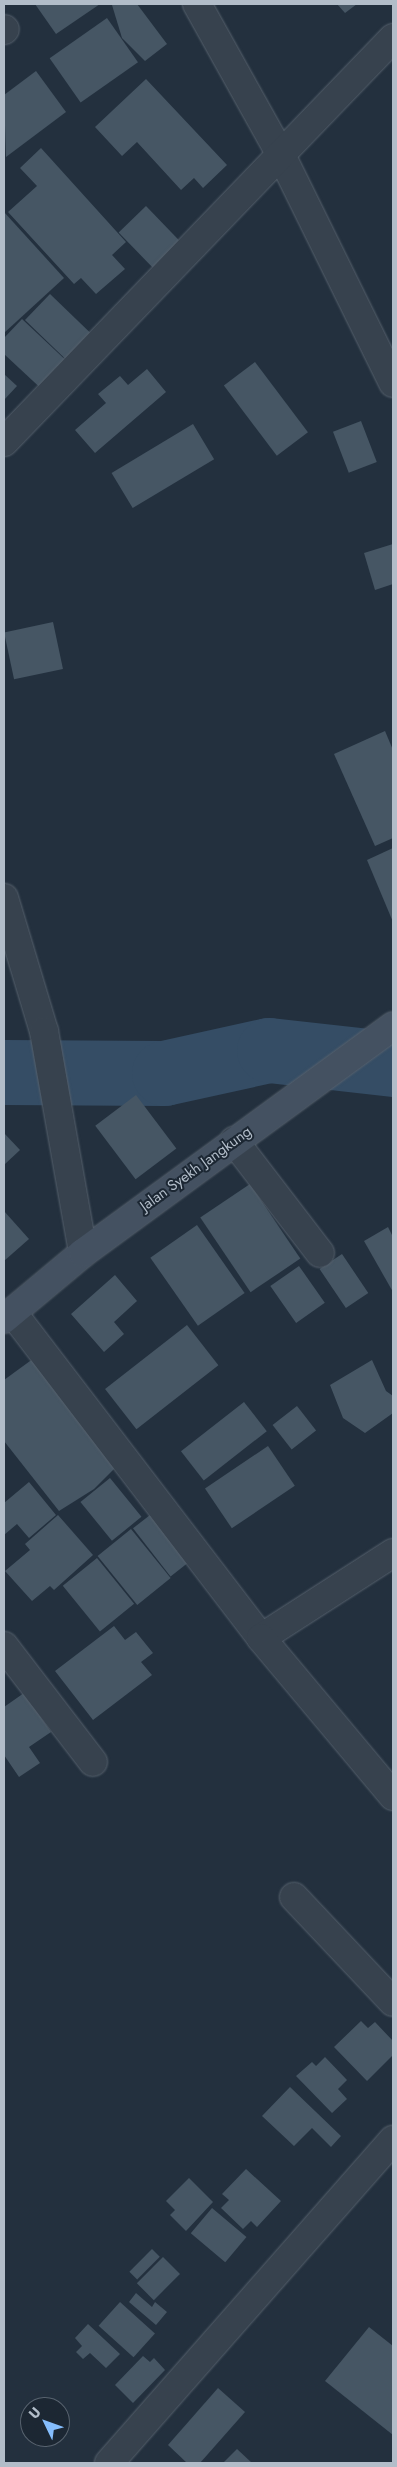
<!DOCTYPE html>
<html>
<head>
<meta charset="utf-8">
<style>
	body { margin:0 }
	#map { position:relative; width:397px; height:2467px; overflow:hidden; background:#23303e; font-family:Jost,sans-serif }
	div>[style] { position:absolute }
	.river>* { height:65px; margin:-32.5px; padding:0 32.5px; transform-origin:32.5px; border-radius:32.5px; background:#354d65 }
	.building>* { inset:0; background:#465664; transform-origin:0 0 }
	.roads { filter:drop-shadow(0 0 1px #55606c) drop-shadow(0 0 1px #55606c) }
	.minor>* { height:28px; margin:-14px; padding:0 14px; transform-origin:14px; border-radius:14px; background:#37424e }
	.secondary>* { height:28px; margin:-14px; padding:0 14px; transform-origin:14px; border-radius:14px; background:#445161 }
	span { translate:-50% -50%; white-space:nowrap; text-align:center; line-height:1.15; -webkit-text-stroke:4px #1c2733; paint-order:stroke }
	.street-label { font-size:15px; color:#b2bdc9 }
	.frame { position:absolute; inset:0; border:5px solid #b2bdc9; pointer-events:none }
	.north { position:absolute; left:20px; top:2397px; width:50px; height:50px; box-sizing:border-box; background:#1c2733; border:1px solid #58636f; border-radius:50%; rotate:312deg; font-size:14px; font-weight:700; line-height:20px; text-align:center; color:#b2bdc9 }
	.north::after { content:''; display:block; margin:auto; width:18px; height:22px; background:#85bdfc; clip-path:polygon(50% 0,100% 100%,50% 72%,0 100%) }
</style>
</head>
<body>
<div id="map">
	<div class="river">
		<i style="left:4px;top:1072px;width:160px;rotate:0.4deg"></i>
		<i style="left:164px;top:1073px;width:107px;rotate:-12.4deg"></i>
		<i style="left:269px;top:1050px;width:125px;rotate:6.4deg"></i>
	</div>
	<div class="building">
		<i style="clip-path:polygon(35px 4px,100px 4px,56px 34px)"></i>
		<i style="clip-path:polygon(137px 4px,167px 44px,145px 61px,122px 38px,112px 5px)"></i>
		<i style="clip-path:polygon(337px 4px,357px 4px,345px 13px)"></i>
		<i style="left:107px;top:18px;width:54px;height:70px;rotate:55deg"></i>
		<i style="clip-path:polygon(36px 71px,66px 112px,6px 157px,4px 95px)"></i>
		<i style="clip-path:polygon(146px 79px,227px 165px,203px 188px,194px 178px,181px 190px,137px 142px,122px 156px,95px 127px)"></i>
		<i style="clip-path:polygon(41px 148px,126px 242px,112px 255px,125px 269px,96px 294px,81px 278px,74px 284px,8px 212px,37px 186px,20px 168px)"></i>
		<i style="left:146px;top:206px;width:61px;height:38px;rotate:46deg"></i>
		<i style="clip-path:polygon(4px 212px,64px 278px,4px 333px)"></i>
		<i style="left:50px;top:294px;width:66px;height:36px;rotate:44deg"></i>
		<i style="clip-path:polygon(22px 319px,73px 367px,48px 395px,4px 354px,4px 338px)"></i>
		<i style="left:255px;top:362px;width:88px;height:39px;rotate:53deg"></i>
		<i style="clip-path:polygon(147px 369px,166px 392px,95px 453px,75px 430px,106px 403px,98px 394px,120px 376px,128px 385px)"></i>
		<i style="clip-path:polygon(4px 374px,17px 386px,4px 400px)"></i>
		<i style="left:361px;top:421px;width:44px;height:30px;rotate:69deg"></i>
		<i style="left:193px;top:424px;width:41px;height:95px;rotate:59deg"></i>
		<i style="clip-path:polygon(393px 544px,393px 584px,375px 590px,364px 553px)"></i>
		<i style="left:53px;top:622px;width:48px;height:50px;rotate:78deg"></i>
		<i style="clip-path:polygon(385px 731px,393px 750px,393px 838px,375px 846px,334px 754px)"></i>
		<i style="clip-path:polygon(393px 848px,393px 922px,367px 860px)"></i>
		<i style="left:136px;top:1095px;width:67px;height:51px;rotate:53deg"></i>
		<i style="clip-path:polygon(4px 1133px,20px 1150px,4px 1165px)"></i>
		<i style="left:250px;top:1184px;width:90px;height:60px;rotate:56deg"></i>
		<i style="clip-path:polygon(4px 1211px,29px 1239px,4px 1261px)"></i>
		<i style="left:197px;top:1225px;width:83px;height:57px;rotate:55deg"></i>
		<i style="clip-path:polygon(388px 1227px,393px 1237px,393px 1292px,364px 1241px)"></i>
		<i style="left:342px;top:1254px;width:47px;height:27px;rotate:56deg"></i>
		<i style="left:299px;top:1266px;width:45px;height:35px;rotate:55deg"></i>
		<i style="clip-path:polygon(115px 1275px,137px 1301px,114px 1322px,124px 1334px,104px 1352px,71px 1314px)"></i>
		<i style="left:187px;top:1325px;width:51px;height:104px;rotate:52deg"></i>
		<i style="clip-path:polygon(41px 1353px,123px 1460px,94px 1489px,59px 1511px,4px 1441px,4px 1380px)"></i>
		<i style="clip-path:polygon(372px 1360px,386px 1391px,393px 1396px,393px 1413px,365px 1433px,343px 1418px,330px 1385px)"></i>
		<i style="left:244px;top:1402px;width:37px;height:80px;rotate:52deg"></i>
		<i style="left:297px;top:1406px;width:31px;height:31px;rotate:52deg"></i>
		<i style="left:268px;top:1446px;width:48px;height:76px;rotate:56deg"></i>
		<i style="left:110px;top:1478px;width:50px;height:38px;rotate:51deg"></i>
		<i style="clip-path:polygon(29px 1482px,56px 1515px,29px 1538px,17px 1524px,4px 1535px,4px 1503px)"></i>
		<i style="left:159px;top:1508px;width:61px;height:33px;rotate:52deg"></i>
		<i style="clip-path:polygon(58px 1515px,93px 1555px,54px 1590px,50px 1586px,32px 1601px,5px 1571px,30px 1550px,25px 1544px)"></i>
		<i style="left:131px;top:1529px;width:63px;height:43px;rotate:51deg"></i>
		<i style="left:97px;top:1558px;width:59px;height:44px;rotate:51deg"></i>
		<i style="clip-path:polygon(114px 1626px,125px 1640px,136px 1632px,153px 1653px,141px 1662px,152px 1675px,93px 1720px,55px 1671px)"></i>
		<i style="clip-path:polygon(24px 1693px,51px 1732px,29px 1747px,40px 1763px,19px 1777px,4px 1755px,4px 1707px)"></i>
		<i style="clip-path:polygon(361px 2021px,368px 2028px,375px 2022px,393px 2041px,393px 2055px,367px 2081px,334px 2047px)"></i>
		<i style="clip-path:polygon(325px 2057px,347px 2080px,338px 2089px,347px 2099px,332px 2113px,296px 2076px,312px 2062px,316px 2066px)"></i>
		<i style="clip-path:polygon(290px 2087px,341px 2136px,331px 2147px,312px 2128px,294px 2146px,262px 2116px)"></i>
		<i style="clip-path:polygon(246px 2169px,281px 2201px,257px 2227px,251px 2221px,243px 2229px,221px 2208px,229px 2200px,222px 2194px)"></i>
		<i style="clip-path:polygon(189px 2178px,213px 2202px,186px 2231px,170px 2215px,175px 2210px,166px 2201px)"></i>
		<i style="left:212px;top:2208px;width:45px;height:33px;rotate:40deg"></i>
		<i style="left:152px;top:2249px;width:11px;height:32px;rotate:45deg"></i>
		<i style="left:163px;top:2257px;width:24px;height:37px;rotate:45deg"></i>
		<i style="clip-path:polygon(136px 2293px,152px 2307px,155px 2302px,167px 2312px,156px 2325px,129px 2302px)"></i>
		<i style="left:120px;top:2302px;width:47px;height:32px;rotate:42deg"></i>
		<i style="clip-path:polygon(88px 2324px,120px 2354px,106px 2368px,90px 2353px,83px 2359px,76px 2352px,82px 2346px,75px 2338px)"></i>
		<i style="clip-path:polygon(369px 2327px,393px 2346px,393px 2435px,325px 2381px)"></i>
		<i style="clip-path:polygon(143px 2356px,150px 2362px,154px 2358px,165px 2370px,133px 2403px,115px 2385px)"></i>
		<i style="clip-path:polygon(218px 2388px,245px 2412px,200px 2463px,187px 2463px,168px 2445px)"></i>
		<i style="clip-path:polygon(237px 2449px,252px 2463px,223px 2463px)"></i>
	</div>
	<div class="roads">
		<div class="minor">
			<i style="left:197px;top:4px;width:173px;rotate:60.9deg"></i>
			<i style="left:281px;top:155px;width:254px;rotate:63.8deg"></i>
			<i style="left:4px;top:30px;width:1px;rotate:-45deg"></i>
			<i style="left:4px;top:442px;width:561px;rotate:-46.08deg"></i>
			<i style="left:4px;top:898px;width:139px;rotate:73.3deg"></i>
			<i style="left:44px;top:1031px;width:225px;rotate:80deg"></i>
			<i style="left:234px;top:1141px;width:141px;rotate:52.5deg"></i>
			<i style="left:12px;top:1312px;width:410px;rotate:52.6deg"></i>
			<i style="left:261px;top:1638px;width:157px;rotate:-32.8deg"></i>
			<i style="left:261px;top:1638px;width:206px;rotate:50.1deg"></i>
			<i style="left:4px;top:1646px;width:146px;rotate:52.5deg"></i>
			<i style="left:294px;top:1897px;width:144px;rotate:46.7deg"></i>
			<i style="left:109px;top:2463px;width:430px;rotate:-48.7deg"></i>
		</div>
		<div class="secondary">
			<i style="left:4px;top:1319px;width:103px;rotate:-39.9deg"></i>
			<i style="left:83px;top:1253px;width:384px;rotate:-36.2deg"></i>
		</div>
	</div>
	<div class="street-label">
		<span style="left:196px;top:1169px;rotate:-36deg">Jalan Syekh Jangkung</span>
	</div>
	<div class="frame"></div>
	<div class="north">U</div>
</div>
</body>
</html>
